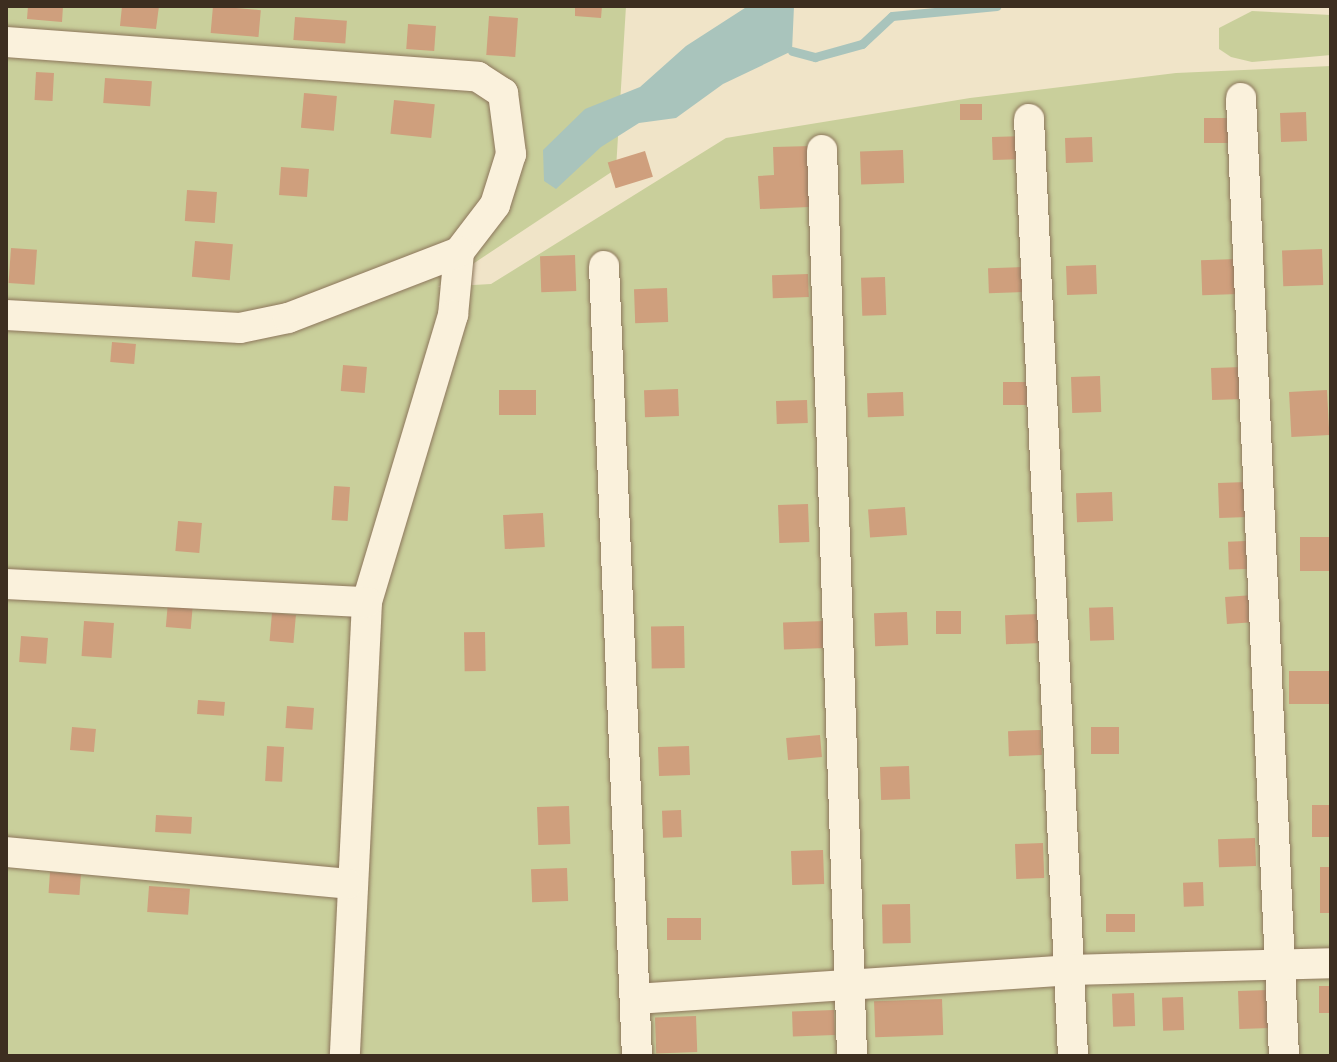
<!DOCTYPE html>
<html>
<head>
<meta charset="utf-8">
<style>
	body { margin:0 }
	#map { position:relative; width:1337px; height:1062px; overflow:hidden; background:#f0e4c8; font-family:Literata,serif }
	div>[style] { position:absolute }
	.green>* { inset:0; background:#c9cf9b }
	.water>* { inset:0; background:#a9c4bc }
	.stream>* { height:9px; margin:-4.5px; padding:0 4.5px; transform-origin:4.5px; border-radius:4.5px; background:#a9c4bc }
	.building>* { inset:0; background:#cf9f7d; transform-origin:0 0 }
	.roads { filter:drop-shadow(0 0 2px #8d765c) drop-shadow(0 0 2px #8d765c) }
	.minor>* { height:30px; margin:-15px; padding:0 15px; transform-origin:15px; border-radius:15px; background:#faf1dc }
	span { translate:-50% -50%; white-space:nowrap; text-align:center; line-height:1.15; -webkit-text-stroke:7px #f7eed8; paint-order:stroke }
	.frame { position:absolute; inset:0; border:8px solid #3d2e20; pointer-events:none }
</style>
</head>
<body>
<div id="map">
	<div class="green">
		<i style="clip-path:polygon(6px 6px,626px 6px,616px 169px,438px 287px,491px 284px,726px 138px,970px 98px,1176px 73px,1331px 66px,1331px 1056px,6px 1056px)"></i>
		<i style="clip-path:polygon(1252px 11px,1331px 15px,1331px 55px,1252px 62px,1231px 57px,1219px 49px,1219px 28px)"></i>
	</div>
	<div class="water">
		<i style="clip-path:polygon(748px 6px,794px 6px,792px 51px,723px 84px,676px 118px,639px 123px,601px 147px,556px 189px,544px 181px,543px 150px,585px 109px,640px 87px,686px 46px)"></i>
	</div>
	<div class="stream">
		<i style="left:792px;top:51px;width:24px;rotate:15deg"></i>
		<i style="left:815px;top:57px;width:49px;rotate:-15.5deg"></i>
		<i style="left:862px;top:44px;width:41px;rotate:-43deg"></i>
		<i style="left:892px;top:16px;width:105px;rotate:-5.4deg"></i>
	</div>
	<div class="building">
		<i style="clip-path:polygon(28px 6px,63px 6px,62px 22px,27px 19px)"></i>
		<i style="clip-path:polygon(122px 6px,159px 6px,156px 29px,120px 26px)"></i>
		<i style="left:213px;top:6px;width:48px;height:27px;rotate:5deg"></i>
		<i style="clip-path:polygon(575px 6px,602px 6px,601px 18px,575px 16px)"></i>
		<i style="left:489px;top:16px;width:29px;height:39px;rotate:4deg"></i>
		<i style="left:295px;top:17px;width:52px;height:23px;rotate:4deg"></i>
		<i style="left:408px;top:24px;width:28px;height:25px;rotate:4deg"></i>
		<i style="left:36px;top:72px;width:18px;height:28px;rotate:3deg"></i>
		<i style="left:105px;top:78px;width:47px;height:25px;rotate:4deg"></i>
		<i style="left:304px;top:93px;width:33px;height:35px;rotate:5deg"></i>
		<i style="left:394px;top:100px;width:41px;height:34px;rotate:6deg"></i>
		<i style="left:982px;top:104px;width:16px;height:22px;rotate:90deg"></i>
		<i style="left:1306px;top:112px;width:29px;height:26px;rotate:88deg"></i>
		<i style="left:1235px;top:118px;width:25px;height:31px;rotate:90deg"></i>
		<i style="left:1022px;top:136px;width:23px;height:30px;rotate:88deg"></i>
		<i style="left:1092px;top:137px;width:25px;height:27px;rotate:88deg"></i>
		<i style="clip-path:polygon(812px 146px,809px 207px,760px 209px,758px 176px,774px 175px,773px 147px)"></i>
		<i style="left:903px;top:150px;width:33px;height:43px;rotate:88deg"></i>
		<i style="left:645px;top:151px;width:27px;height:39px;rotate:73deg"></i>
		<i style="left:281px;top:167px;width:28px;height:28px;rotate:4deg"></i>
		<i style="left:187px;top:190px;width:30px;height:31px;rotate:4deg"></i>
		<i style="left:195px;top:241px;width:38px;height:36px;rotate:5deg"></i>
		<i style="left:11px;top:248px;width:26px;height:35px;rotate:4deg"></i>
		<i style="left:1322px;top:249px;width:36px;height:40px;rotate:88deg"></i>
		<i style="left:575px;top:255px;width:36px;height:35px;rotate:88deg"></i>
		<i style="left:1237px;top:259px;width:35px;height:36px;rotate:88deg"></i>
		<i style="left:1096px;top:265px;width:29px;height:30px;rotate:88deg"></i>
		<i style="left:1023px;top:267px;width:25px;height:35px;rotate:88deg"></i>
		<i style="left:808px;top:274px;width:23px;height:36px;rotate:88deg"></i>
		<i style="left:885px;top:277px;width:38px;height:24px;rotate:88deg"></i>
		<i style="left:667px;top:288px;width:34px;height:33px;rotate:88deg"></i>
		<i style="left:112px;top:342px;width:24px;height:20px;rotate:5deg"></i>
		<i style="left:343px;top:365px;width:24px;height:26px;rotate:5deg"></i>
		<i style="left:1243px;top:367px;width:32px;height:32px;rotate:88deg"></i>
		<i style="left:1100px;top:376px;width:36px;height:29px;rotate:88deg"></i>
		<i style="left:1027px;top:382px;width:23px;height:24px;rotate:90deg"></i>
		<i style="left:678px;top:389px;width:27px;height:34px;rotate:88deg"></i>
		<i style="left:536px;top:390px;width:25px;height:37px;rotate:90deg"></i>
		<i style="left:1327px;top:390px;width:45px;height:38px;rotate:87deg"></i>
		<i style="left:903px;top:392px;width:24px;height:36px;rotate:88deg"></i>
		<i style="left:807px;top:400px;width:23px;height:31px;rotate:88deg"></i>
		<i style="left:1247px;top:482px;width:35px;height:29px;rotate:88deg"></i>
		<i style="left:334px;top:486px;width:16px;height:34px;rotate:4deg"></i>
		<i style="left:1112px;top:492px;width:29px;height:36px;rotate:88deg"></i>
		<i style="left:808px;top:504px;width:38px;height:30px;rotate:88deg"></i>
		<i style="left:905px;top:507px;width:28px;height:37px;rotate:86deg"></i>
		<i style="left:543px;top:513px;width:34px;height:40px;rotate:87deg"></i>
		<i style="left:178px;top:521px;width:24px;height:30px;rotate:5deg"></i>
		<i style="left:1331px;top:537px;width:34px;height:31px;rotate:90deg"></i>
		<i style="left:1246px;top:541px;width:28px;height:18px;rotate:88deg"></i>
		<i style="left:1254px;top:595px;width:27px;height:29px;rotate:86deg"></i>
		<i style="left:168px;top:602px;width:25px;height:25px;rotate:5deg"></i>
		<i style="left:1113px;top:607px;width:33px;height:24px;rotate:88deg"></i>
		<i style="left:961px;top:611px;width:23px;height:25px;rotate:90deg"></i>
		<i style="left:907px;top:612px;width:33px;height:33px;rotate:88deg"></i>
		<i style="left:272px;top:613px;width:24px;height:28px;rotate:5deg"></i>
		<i style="left:1041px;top:614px;width:29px;height:36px;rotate:88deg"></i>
		<i style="left:84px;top:621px;width:30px;height:35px;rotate:4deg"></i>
		<i style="left:825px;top:621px;width:27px;height:42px;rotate:88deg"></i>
		<i style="left:684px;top:626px;width:42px;height:33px;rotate:89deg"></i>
		<i style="left:485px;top:632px;width:39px;height:21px;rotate:89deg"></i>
		<i style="left:21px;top:636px;width:27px;height:26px;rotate:4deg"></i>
		<i style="left:1331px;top:671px;width:33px;height:42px;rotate:90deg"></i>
		<i style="left:198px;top:700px;width:27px;height:14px;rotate:4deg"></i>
		<i style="left:287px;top:706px;width:27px;height:22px;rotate:4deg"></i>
		<i style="left:72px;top:727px;width:24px;height:23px;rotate:5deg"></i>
		<i style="left:1091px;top:727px;width:28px;height:27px"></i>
		<i style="left:1041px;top:730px;width:25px;height:33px;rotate:88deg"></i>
		<i style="left:820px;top:735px;width:22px;height:34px;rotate:85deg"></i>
		<i style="left:267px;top:746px;width:17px;height:35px;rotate:3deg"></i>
		<i style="left:689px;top:746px;width:29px;height:31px;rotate:88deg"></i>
		<i style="left:909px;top:766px;width:33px;height:29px;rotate:88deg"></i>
		<i style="left:1331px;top:805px;width:32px;height:19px;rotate:90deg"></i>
		<i style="left:569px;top:806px;width:38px;height:32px;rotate:88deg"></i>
		<i style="left:681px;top:810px;width:27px;height:19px;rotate:88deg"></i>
		<i style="left:156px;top:815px;width:36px;height:17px;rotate:3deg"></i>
		<i style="left:1255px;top:838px;width:28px;height:37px;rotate:88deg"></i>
		<i style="left:1043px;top:843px;width:35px;height:28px;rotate:88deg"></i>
		<i style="left:823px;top:850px;width:34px;height:32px;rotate:88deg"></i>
		<i style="left:1320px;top:867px;width:11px;height:46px"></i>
		<i style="left:567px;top:868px;width:33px;height:36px;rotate:88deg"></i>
		<i style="left:50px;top:872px;width:31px;height:21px;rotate:4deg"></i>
		<i style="left:1203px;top:882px;width:24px;height:20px;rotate:88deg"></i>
		<i style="left:149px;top:886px;width:41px;height:26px;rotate:4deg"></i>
		<i style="left:910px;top:904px;width:39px;height:28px;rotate:89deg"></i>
		<i style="left:1135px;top:914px;width:18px;height:29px;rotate:90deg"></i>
		<i style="left:701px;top:918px;width:22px;height:34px;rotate:90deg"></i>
		<i style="left:1331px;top:986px;width:27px;height:12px;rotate:90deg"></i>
		<i style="left:1269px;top:990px;width:38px;height:31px;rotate:88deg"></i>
		<i style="left:1134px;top:993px;width:33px;height:22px;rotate:88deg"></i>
		<i style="left:1183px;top:997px;width:33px;height:21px;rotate:88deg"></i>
		<i style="left:942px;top:999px;width:36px;height:68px;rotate:88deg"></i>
		<i style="left:834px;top:1010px;width:25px;height:42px;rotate:88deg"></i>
		<i style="left:696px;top:1016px;width:36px;height:41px;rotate:88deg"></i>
	</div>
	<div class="roads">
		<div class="minor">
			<i style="left:6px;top:42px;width:473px;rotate:4.2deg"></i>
			<i style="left:478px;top:77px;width:30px;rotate:33deg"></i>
			<i style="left:503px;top:93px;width:62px;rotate:82.5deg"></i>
			<i style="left:511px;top:154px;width:53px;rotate:107.4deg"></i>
			<i style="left:495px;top:205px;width:59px;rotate:127.5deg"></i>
			<i style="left:459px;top:252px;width:63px;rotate:95.4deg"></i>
			<i style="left:453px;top:315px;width:300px;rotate:106.7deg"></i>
			<i style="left:367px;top:602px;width:455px;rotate:92.8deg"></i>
			<i style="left:1241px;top:98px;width:959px;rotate:87.43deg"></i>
			<i style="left:1029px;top:119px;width:938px;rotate:87.31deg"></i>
			<i style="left:822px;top:150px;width:906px;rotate:88.1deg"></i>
			<i style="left:604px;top:266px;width:791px;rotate:87.61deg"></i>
			<i style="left:6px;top:315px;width:234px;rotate:3.2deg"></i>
			<i style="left:240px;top:328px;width:49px;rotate:-11.8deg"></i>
			<i style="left:288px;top:318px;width:183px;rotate:-21.1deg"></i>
			<i style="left:6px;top:584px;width:361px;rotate:2.9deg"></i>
			<i style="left:6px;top:852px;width:343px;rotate:5.3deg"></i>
			<i style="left:635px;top:999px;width:435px;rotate:-3.8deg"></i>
			<i style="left:1069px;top:970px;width:262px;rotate:-1.5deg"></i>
		</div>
	</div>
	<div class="frame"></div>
</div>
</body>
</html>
